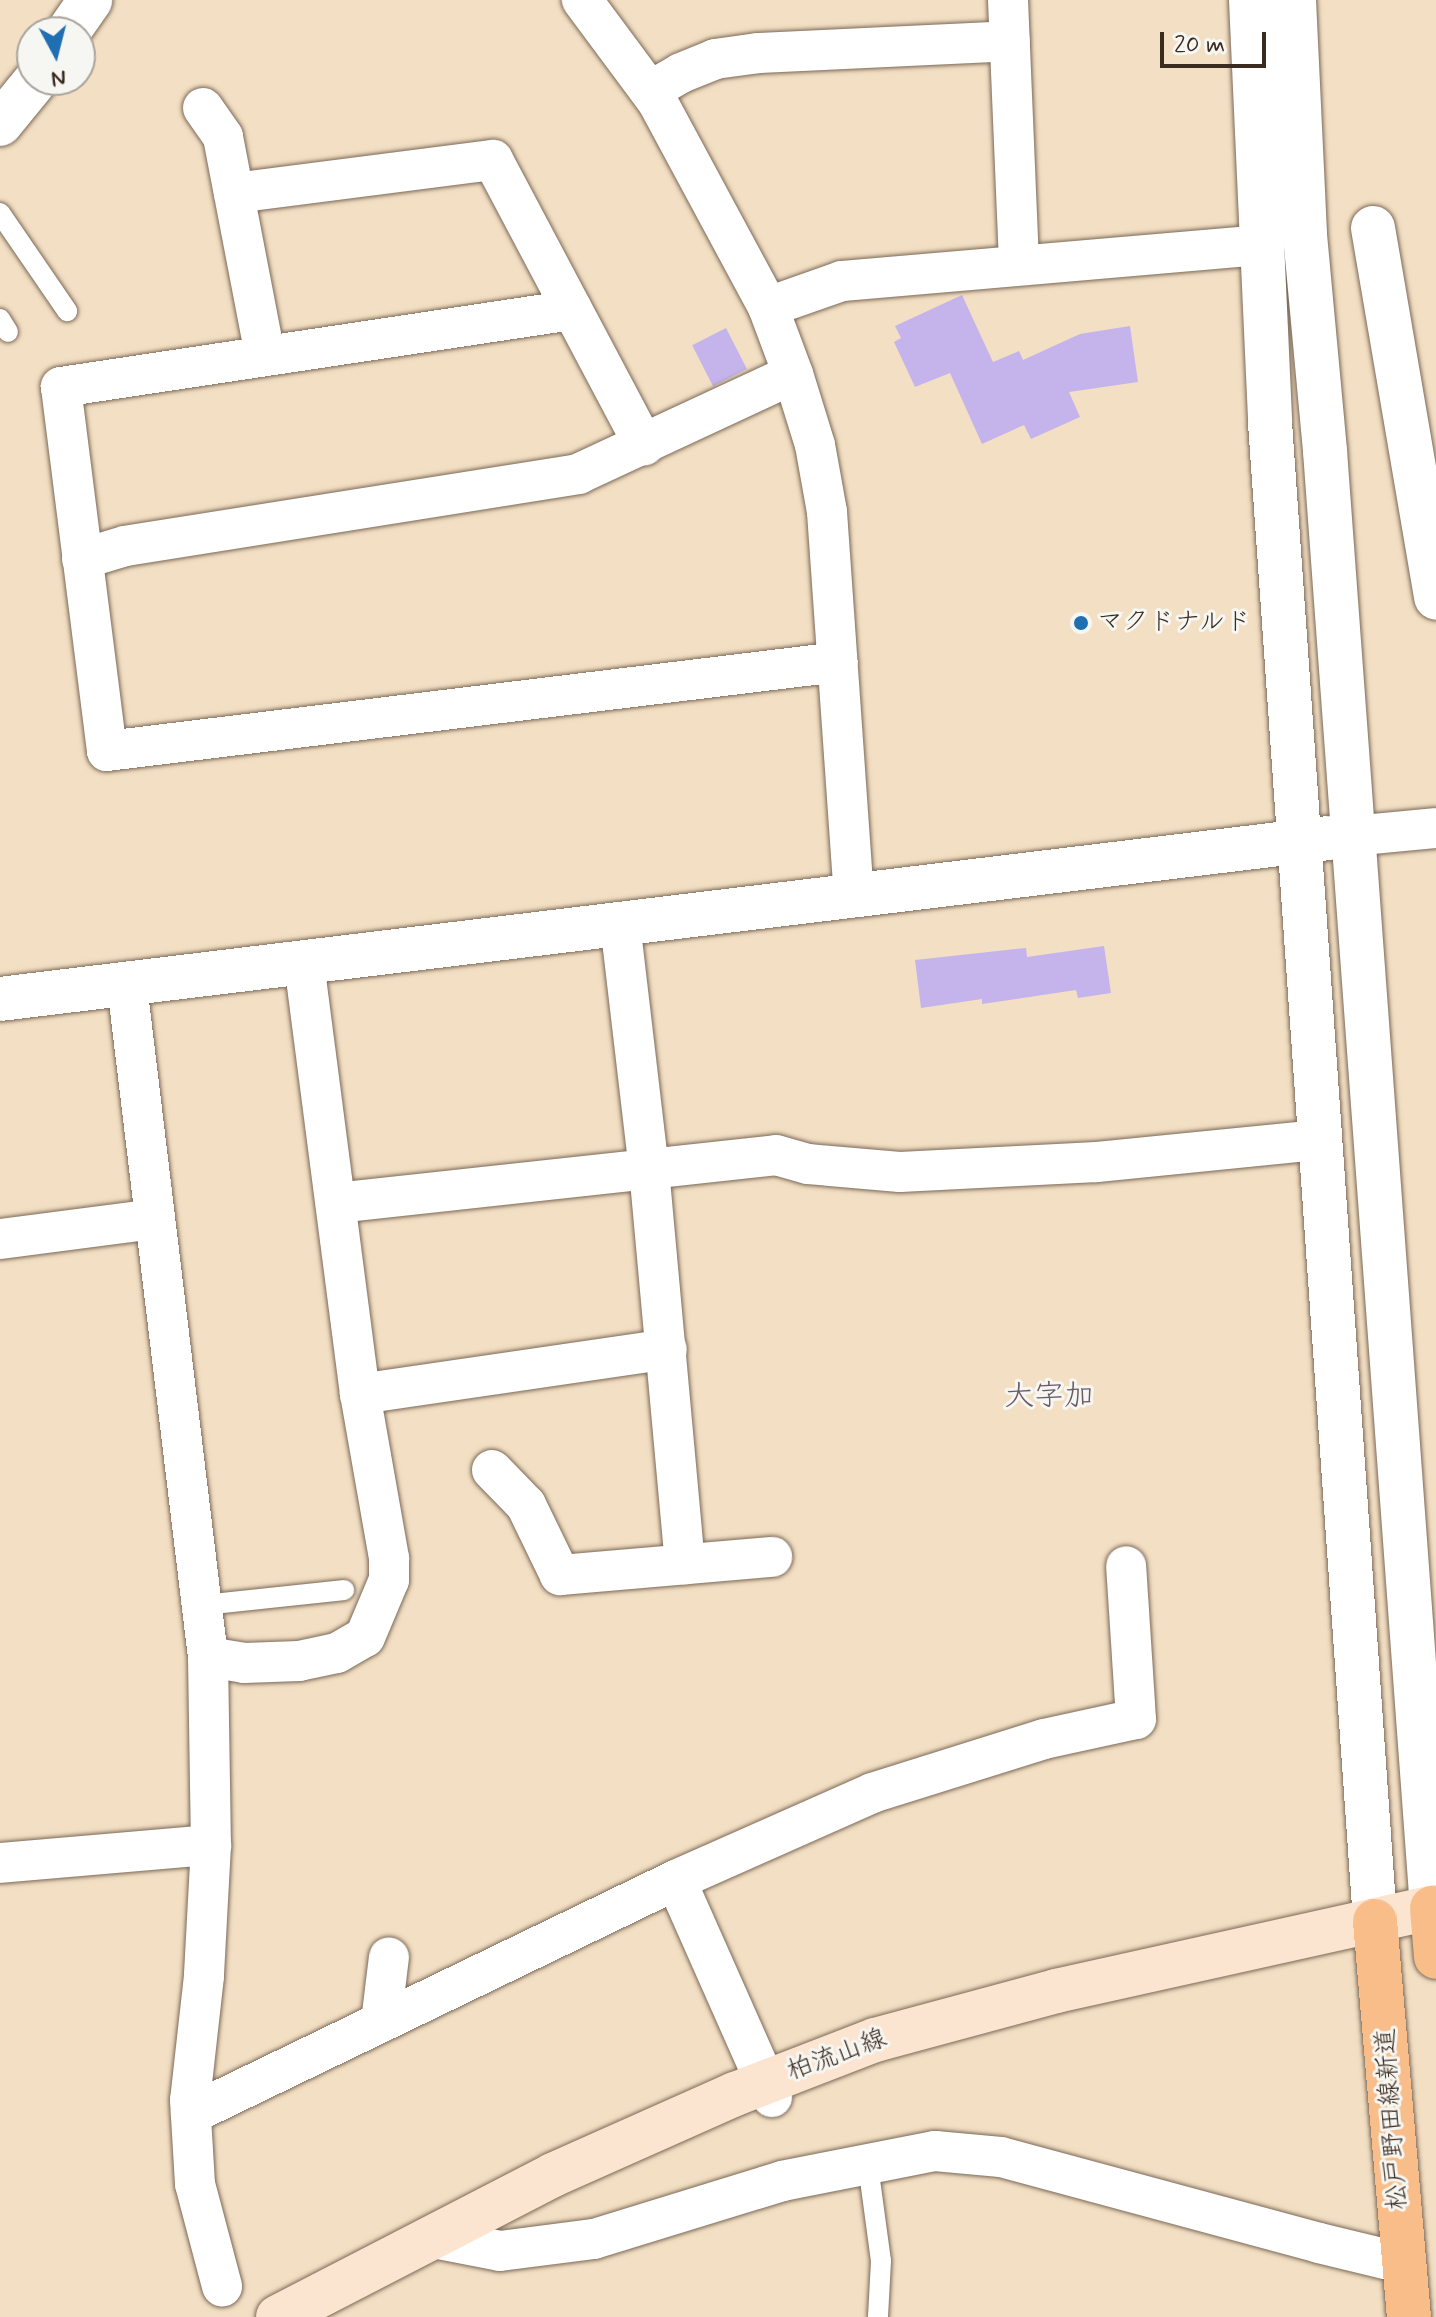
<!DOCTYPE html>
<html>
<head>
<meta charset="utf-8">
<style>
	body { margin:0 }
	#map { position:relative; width:1436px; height:2317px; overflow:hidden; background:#f3dfc3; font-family:Mynerve,"Klee One",sans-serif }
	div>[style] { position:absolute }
	.building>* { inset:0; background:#c4b4eb; transform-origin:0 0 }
	.roads { filter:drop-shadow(0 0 2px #7b6958) drop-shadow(0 0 2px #7b6958) }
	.service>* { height:20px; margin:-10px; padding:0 10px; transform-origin:10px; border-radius:10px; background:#fff }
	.minor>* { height:40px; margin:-20px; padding:0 20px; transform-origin:20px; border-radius:20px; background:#fff }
	.tertiary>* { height:44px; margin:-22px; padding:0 22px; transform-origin:22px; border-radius:22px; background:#fff }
	.secondary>* { height:44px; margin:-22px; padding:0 22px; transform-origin:22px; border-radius:22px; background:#fce5d0 }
	.primary>* { height:44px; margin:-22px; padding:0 22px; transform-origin:22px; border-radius:22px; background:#f8bd89 }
	.dots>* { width:22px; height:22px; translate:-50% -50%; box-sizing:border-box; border:4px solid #f6f6f2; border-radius:50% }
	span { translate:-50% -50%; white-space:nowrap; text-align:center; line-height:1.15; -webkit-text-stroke:6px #f6f6f2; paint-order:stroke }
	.poi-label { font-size:26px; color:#3b2a1e }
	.left { translate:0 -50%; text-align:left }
	.street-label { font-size:26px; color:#3b2a1e }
	.quarter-label { font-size:30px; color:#6b5a66 }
	.north { position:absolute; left:16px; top:16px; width:80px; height:80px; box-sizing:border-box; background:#f6f6f2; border:2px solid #aba49d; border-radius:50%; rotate:173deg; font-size:22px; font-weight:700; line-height:32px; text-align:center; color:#3b2a1e }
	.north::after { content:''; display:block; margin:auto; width:28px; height:36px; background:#1f6fb2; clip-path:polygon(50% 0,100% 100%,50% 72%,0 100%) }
	.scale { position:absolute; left:1160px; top:32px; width:106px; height:36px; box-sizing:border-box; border:4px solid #3b2a1e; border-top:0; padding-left:10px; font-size:24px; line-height:28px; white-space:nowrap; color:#3b2a1e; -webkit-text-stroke:6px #f6f6f2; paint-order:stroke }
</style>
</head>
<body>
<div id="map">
	<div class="building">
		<i style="clip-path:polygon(962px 295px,993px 362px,1019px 351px,1023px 360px,1080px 334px,1130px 326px,1138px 382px,1069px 392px,1080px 417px,1031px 439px,1024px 425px,982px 444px,950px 373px,915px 387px,894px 342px,901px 338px,895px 326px)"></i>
		<i style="left:726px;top:328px;width:46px;height:38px;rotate:63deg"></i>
		<i style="clip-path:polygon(1104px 946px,1111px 993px,1078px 998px,1076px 990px,982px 1004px,982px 999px,921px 1008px,915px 960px,1026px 948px,1027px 957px)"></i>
	</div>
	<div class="roads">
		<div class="service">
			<i style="left:0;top:213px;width:119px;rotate:55.6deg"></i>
			<i style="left:0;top:319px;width:15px;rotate:58deg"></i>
			<i style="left:204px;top:1605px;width:141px;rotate:-6.1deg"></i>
			<i style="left:868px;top:2165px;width:97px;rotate:82.3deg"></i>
			<i style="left:881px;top:2261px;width:56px;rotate:93.1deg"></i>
		</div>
		<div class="minor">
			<i style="left:1008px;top:0;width:265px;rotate:87.6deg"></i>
			<i style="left:650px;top:91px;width:36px;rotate:-30deg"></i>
			<i style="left:681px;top:73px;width:37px;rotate:-22deg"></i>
			<i style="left:715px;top:59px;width:43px;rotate:-7.9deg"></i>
			<i style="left:758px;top:53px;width:252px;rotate:-2.7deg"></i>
			<i style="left:203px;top:108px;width:35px;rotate:55deg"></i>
			<i style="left:223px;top:137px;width:222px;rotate:79.1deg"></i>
			<i style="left:234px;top:193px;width:261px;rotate:-7.3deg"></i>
			<i style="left:493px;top:160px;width:323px;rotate:62.1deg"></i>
			<i style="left:768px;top:307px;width:78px;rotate:-19.4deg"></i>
			<i style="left:842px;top:281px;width:423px;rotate:-4.9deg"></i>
			<i style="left:572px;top:310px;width:517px;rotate:171.43deg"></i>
			<i style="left:61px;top:387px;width:367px;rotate:82.8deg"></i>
			<i style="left:107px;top:751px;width:736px;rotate:-6.94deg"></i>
			<i style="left:793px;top:374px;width:74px;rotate:72.8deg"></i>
			<i style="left:815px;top:445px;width:68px;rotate:79.8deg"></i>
			<i style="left:827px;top:512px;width:383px;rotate:86deg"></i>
			<i style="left:82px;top:559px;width:45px;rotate:-16.8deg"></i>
			<i style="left:125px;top:546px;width:459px;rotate:-9deg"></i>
			<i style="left:578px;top:474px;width:237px;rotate:-24.9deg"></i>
			<i style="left:793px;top:374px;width:72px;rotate:-110.5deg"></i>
			<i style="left:768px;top:307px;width:234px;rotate:-118.3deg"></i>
			<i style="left:657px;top:101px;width:126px;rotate:-126.6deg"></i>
			<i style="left:1352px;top:836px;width:84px;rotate:-5.4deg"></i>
			<i style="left:620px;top:923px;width:248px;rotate:83.3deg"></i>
			<i style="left:649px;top:1169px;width:397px;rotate:84.8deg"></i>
			<i style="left:127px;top:985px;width:677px;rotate:83.13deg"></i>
			<i style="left:208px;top:1657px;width:188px;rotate:89.1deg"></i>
			<i style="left:211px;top:1845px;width:131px;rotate:93.1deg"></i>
			<i style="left:204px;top:1976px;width:125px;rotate:96.4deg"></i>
			<i style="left:190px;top:2100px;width:84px;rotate:86.6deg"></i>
			<i style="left:195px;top:2184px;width:106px;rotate:75.2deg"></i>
			<i style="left:336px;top:1203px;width:443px;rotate:-6.2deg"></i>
			<i style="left:776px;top:1155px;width:33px;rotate:16deg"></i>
			<i style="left:808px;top:1164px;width:92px;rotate:5deg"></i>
			<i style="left:900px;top:1172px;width:197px;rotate:-2.9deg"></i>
			<i style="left:1097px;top:1162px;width:223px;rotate:-5.7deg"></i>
			<i style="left:0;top:1239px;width:155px;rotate:-7.4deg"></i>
			<i style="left:360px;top:1394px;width:310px;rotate:-8.3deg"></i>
			<i style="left:492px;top:1470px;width:49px;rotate:45.8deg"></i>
			<i style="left:526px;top:1505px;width:78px;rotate:64.1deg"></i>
			<i style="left:560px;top:1575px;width:213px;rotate:-4.9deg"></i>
			<i style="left:208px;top:1657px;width:36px;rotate:9deg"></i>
			<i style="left:244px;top:1663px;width:55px;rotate:-2.1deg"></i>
			<i style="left:299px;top:1661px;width:39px;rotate:-12deg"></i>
			<i style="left:337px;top:1653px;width:32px;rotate:-30deg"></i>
			<i style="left:365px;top:1637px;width:62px;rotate:-67.2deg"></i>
			<i style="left:389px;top:1580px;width:22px;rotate:-90deg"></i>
			<i style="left:389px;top:1558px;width:167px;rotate:-100deg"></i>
			<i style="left:360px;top:1394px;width:437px;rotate:-97.4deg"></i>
			<i style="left:0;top:1863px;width:212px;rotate:-4.9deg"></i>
			<i style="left:381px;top:2022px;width:65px;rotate:-83deg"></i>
			<i style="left:772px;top:2097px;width:237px;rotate:-113.9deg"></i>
			<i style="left:676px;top:1880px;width:214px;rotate:-23.9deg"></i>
			<i style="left:872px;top:1793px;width:180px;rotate:-17.4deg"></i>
			<i style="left:1044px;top:1739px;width:94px;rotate:-12.3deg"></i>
			<i style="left:1136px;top:1719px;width:153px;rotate:-93.7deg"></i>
			<i style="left:191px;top:2114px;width:538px;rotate:-25.76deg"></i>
			<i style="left:434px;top:2238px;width:67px;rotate:11.1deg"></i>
			<i style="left:500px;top:2251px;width:95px;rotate:-7.3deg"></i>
			<i style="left:594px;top:2239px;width:197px;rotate:-17.1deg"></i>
			<i style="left:782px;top:2181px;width:156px;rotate:-11.1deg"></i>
			<i style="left:935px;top:2151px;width:66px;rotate:5.2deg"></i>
			<i style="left:1001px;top:2157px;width:329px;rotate:15.1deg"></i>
			<i style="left:1319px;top:2243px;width:68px;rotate:13.6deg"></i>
			<i style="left:1385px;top:2259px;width:19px;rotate:-3deg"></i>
		</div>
		<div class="tertiary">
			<i style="left:1251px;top:0;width:423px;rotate:87.4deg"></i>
			<i style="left:1270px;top:423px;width:1502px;rotate:85.99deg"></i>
			<i style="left:1294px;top:0;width:235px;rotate:87.3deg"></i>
			<i style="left:1305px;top:235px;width:217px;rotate:84.7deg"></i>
			<i style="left:1325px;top:451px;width:1461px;rotate:85.8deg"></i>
			<i style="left:68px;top:32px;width:39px;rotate:-55deg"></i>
			<i style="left:0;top:124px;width:57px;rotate:-50.7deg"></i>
			<i style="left:1373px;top:228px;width:375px;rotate:80.3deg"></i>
			<i style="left:0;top:999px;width:1338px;rotate:-6.91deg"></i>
		</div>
		<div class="secondary">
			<i style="left:278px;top:2317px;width:309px;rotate:-27.3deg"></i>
			<i style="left:553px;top:2175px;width:199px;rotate:-24deg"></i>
			<i style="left:735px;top:2094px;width:150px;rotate:-21.1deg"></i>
			<i style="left:875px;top:2040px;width:188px;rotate:-15.1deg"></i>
			<i style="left:1056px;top:1991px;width:389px;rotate:-12.5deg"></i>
		</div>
		<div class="primary">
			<i style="left:1432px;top:1908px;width:49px;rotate:85.3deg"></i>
			<i style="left:1375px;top:1921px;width:397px;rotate:85.1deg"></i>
		</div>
	</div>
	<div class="dots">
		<i style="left:1081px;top:623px;background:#1f6fb2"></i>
	</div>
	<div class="poi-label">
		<span class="left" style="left:1097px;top:623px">マクドナルド</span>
	</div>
	<div class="street-label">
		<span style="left:837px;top:2056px;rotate:-20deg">柏流山線</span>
		<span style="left:1393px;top:2119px;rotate:-94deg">松戸野田線新道</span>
	</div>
	<div class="quarter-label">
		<span style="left:1049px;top:1397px">大字加</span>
	</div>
	<div class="north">N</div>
	<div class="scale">20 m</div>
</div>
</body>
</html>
